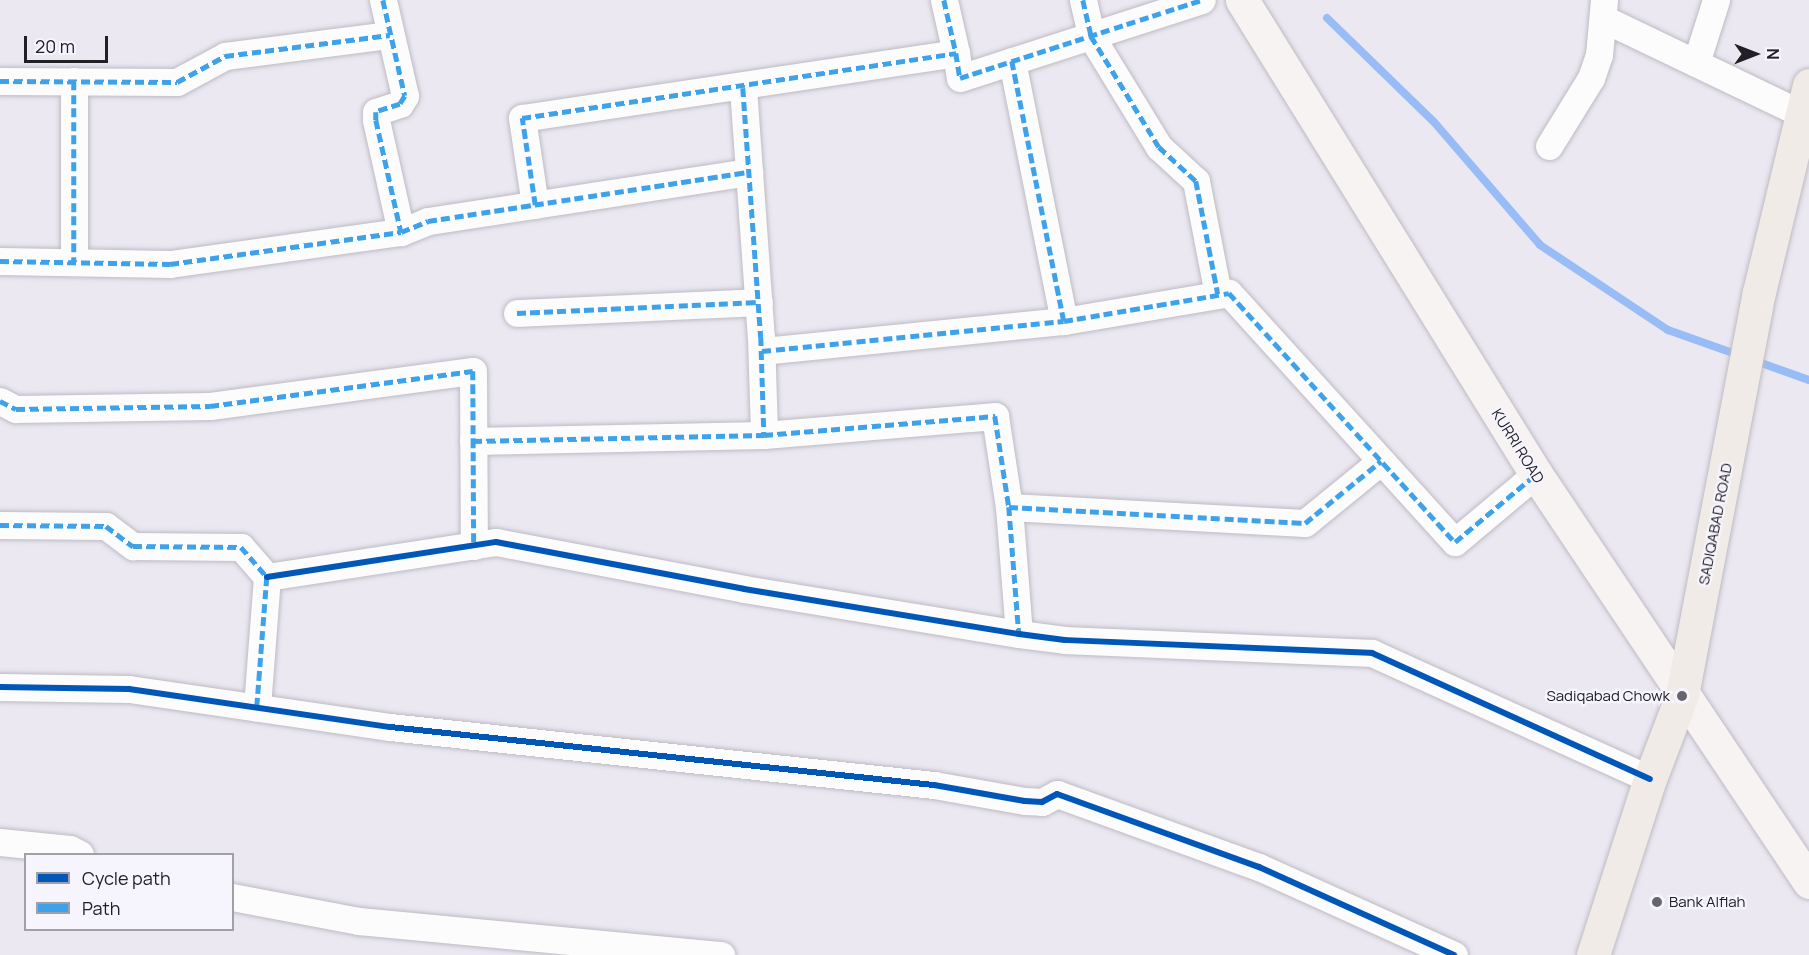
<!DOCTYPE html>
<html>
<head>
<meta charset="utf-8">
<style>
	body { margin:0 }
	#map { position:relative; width:1809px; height:955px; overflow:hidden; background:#ebe8f2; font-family:Manrope,sans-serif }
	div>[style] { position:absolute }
	.stream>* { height:8px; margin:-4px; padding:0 4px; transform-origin:4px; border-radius:4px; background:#98bcf5 }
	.roads { filter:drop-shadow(0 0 2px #bdbbc2) drop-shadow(0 0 2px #bdbbc2) }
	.minor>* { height:27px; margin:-13.5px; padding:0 13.5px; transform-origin:13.5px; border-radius:13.5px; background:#fcfcfd }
	.secondary>* { height:33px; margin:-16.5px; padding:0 16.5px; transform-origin:16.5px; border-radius:16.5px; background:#f7f3f2 }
	.primary>* { height:33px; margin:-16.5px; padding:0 16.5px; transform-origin:16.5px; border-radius:16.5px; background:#f1ebe7 }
	.quiet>* { height:4.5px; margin-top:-2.25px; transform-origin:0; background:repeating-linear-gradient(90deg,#3ea2eb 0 9px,transparent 0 13.5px) }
	.cycleway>* { height:6px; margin:-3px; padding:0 3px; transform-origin:3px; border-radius:3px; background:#0057b8 }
	.dots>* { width:16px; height:16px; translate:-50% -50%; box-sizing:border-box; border:3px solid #f6f4fd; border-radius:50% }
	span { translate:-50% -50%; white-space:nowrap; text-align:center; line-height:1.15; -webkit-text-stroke:4.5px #f6f4fd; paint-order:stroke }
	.street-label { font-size:15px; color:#212025 }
	.poi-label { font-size:15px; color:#212025 }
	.right { translate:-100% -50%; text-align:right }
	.left { translate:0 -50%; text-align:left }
	.legend { position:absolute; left:24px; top:853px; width:210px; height:78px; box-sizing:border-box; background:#f6f4fd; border:2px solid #a19fa7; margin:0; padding:8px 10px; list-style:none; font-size:18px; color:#212025 }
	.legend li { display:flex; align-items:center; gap:12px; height:30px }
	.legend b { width:30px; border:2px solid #a19fa7 }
	.north { position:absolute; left:1725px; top:24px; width:60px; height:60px; -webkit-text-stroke:4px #f6f4fd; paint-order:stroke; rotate:90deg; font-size:16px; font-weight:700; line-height:24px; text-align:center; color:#212025 }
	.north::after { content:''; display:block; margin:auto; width:21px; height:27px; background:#212025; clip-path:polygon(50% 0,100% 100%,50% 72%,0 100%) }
	.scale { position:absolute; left:24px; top:36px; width:84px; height:27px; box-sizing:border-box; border:3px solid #212025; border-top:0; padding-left:8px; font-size:18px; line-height:21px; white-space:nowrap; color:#212025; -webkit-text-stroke:4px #f6f4fd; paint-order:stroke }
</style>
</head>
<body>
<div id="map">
	<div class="stream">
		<i style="left:1327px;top:18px;width:149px;rotate:44.2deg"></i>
		<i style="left:1434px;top:122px;width:162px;rotate:49.2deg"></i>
		<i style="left:1540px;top:245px;width:154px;rotate:33.6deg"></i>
		<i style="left:1668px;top:330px;width:77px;rotate:19.6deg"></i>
		<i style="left:1753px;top:360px;width:59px;rotate:19.7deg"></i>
	</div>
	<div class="roads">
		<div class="minor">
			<i style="left:383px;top:0;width:98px;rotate:77.1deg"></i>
			<i style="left:405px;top:96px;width:9px;rotate:122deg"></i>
			<i style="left:400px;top:104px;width:25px;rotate:162deg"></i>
			<i style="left:376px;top:112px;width:8px;rotate:90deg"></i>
			<i style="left:376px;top:120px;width:115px;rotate:77.4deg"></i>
			<i style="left:944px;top:0;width:54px;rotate:77.2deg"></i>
			<i style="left:1083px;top:0;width:37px;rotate:77deg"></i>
			<i style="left:1091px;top:36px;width:130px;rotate:58.5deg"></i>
			<i style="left:1159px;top:147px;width:50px;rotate:42.6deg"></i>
			<i style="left:1196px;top:181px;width:115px;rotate:79deg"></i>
			<i style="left:1604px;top:19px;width:220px;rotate:25.6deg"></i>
			<i style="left:1012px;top:61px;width:265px;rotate:78.7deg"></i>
			<i style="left:1696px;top:63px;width:66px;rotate:-72.4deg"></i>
			<i style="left:0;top:81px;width:177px;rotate:0.3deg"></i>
			<i style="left:177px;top:82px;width:55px;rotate:-28.4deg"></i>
			<i style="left:225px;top:56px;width:166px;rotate:-7.3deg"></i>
			<i style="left:74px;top:81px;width:180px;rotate:90deg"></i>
			<i style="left:743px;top:88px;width:250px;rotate:85.9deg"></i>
			<i style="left:761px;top:337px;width:98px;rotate:88.2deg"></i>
			<i style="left:1549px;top:146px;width:80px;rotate:-58.3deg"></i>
			<i style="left:1591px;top:78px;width:24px;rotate:-71deg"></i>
			<i style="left:1599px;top:55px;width:55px;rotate:-84.8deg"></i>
			<i style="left:535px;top:205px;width:88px;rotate:-98.5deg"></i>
			<i style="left:522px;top:118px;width:439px;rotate:-8.5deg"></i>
			<i style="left:956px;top:53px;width:25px;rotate:81deg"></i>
			<i style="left:960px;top:78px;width:254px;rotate:-17.9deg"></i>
			<i style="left:0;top:261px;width:170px;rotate:1deg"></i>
			<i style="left:170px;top:264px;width:233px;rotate:-7.9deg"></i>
			<i style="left:401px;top:232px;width:29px;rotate:-22deg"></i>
			<i style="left:428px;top:221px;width:325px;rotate:-8.7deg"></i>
			<i style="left:517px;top:313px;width:242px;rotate:-2.6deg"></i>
			<i style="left:762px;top:351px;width:303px;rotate:-5.7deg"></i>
			<i style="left:1064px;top:321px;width:167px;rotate:-9.6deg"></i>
			<i style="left:1229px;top:293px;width:336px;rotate:47.8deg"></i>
			<i style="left:1455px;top:542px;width:106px;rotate:-40deg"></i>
			<i style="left:0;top:401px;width:18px;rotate:27deg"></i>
			<i style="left:16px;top:409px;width:194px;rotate:-0.9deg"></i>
			<i style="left:210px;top:406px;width:265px;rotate:-7.6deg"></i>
			<i style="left:473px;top:371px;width:175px;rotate:89.7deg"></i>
			<i style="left:473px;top:441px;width:291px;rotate:-1.2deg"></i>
			<i style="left:764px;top:435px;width:232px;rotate:-4.7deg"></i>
			<i style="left:995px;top:416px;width:92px;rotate:81.3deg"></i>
			<i style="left:1009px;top:507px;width:127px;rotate:85.5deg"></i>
			<i style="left:1009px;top:507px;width:296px;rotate:3.1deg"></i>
			<i style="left:1305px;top:523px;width:98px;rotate:-39.2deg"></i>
			<i style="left:0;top:525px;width:106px;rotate:0.5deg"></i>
			<i style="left:106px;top:526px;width:34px;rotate:37deg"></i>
			<i style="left:133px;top:546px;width:108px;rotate:0.5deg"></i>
			<i style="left:241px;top:547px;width:40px;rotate:49deg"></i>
			<i style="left:267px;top:577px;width:131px;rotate:94.4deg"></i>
			<i style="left:267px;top:577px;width:232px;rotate:-8.7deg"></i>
			<i style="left:496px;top:542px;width:252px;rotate:10.7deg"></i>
			<i style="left:744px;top:589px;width:279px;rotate:9.3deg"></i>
			<i style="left:1019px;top:634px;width:46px;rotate:7.4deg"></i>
			<i style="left:1065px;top:640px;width:307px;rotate:2.4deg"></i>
			<i style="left:1372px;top:653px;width:305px;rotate:24.4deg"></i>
			<i style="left:0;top:687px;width:129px;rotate:0.9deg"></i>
			<i style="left:129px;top:689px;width:264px;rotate:8.3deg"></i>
			<i style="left:390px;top:727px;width:547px;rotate:6.09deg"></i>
			<i style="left:934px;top:785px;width:92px;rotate:10deg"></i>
			<i style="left:1025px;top:801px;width:17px;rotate:3deg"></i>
			<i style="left:1042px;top:802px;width:17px;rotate:-28deg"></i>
			<i style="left:1057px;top:794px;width:215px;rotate:19.9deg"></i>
			<i style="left:1259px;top:867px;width:214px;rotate:24.3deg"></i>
			<i style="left:0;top:842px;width:70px;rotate:5.7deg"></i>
			<i style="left:70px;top:849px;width:11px;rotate:27deg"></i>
			<i style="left:232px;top:897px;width:129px;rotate:10.7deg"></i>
			<i style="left:359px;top:921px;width:364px;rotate:5.4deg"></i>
		</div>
		<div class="secondary">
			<i style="left:1242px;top:0;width:558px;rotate:58.19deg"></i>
			<i style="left:1536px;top:474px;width:491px;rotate:56.2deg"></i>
		</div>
		<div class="primary">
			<i style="left:1593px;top:955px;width:185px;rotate:-72.1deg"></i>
			<i style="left:1650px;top:779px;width:90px;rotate:-69.1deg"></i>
			<i style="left:1682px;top:695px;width:410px;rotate:-79.2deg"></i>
			<i style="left:1759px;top:292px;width:213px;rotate:-76.4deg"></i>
		</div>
	</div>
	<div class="quiet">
		<i style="left:383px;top:0;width:98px;rotate:77.1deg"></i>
		<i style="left:405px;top:96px;width:9px;rotate:122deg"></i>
		<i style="left:400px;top:104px;width:25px;rotate:162deg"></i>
		<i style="left:376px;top:112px;width:8px;rotate:90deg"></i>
		<i style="left:376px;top:120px;width:115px;rotate:77.4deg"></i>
		<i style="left:944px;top:0;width:54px;rotate:77.2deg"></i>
		<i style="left:1083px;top:0;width:37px;rotate:77deg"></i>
		<i style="left:1091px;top:36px;width:130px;rotate:58.5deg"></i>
		<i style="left:1159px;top:147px;width:50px;rotate:42.6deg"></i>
		<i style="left:1196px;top:181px;width:115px;rotate:79deg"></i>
		<i style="left:1012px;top:61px;width:265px;rotate:78.7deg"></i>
		<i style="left:0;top:81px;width:177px;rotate:0.3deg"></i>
		<i style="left:177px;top:82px;width:55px;rotate:-28.4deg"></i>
		<i style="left:225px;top:56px;width:166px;rotate:-7.3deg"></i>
		<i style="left:74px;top:81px;width:180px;rotate:90deg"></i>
		<i style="left:743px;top:88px;width:250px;rotate:85.9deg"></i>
		<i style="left:761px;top:337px;width:98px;rotate:88.2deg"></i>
		<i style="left:535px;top:205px;width:88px;rotate:-98.5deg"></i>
		<i style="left:522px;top:118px;width:439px;rotate:-8.5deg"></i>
		<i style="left:956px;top:53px;width:25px;rotate:81deg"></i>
		<i style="left:960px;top:78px;width:254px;rotate:-17.9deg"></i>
		<i style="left:0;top:261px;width:170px;rotate:1deg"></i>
		<i style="left:170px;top:264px;width:233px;rotate:-7.9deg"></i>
		<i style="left:401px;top:232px;width:29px;rotate:-22deg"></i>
		<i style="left:428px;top:221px;width:325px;rotate:-8.7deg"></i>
		<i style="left:517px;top:313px;width:242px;rotate:-2.6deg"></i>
		<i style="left:762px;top:351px;width:303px;rotate:-5.7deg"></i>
		<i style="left:1064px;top:321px;width:167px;rotate:-9.6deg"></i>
		<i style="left:1229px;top:293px;width:336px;rotate:47.8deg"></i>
		<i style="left:1455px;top:542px;width:106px;rotate:-40deg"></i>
		<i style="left:0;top:401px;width:18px;rotate:27deg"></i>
		<i style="left:16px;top:409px;width:194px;rotate:-0.9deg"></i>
		<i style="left:210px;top:406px;width:265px;rotate:-7.6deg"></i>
		<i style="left:473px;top:371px;width:175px;rotate:89.7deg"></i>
		<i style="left:473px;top:441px;width:291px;rotate:-1.2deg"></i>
		<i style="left:764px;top:435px;width:232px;rotate:-4.7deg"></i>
		<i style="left:995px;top:416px;width:92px;rotate:81.3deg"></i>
		<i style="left:1009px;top:507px;width:127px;rotate:85.5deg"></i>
		<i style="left:1009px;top:507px;width:296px;rotate:3.1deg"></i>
		<i style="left:1305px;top:523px;width:98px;rotate:-39.2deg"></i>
		<i style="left:0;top:525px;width:106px;rotate:0.5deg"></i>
		<i style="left:106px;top:526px;width:34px;rotate:37deg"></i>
		<i style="left:133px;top:546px;width:108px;rotate:0.5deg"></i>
		<i style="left:241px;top:547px;width:40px;rotate:49deg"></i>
		<i style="left:267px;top:577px;width:131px;rotate:94.4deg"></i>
	</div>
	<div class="cycleway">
		<i style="left:267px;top:577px;width:232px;rotate:-8.7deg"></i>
		<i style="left:496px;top:542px;width:252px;rotate:10.7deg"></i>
		<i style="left:744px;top:589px;width:279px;rotate:9.3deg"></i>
		<i style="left:1019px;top:634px;width:46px;rotate:7.4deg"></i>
		<i style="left:1065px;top:640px;width:307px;rotate:2.4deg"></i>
		<i style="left:1372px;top:653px;width:305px;rotate:24.4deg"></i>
		<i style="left:0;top:687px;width:129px;rotate:0.9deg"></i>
		<i style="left:129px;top:689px;width:264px;rotate:8.3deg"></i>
		<i style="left:390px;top:727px;width:547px;rotate:6.09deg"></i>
		<i style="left:934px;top:785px;width:92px;rotate:10deg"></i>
		<i style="left:1025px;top:801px;width:17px;rotate:3deg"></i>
		<i style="left:1042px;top:802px;width:17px;rotate:-28deg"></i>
		<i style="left:1057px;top:794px;width:215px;rotate:19.9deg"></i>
		<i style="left:1259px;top:867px;width:214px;rotate:24.3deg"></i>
	</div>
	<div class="dots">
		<i style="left:1682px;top:696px;background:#68666d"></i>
		<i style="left:1657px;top:902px;background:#68666d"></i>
	</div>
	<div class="street-label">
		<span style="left:1518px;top:446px;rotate:58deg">KURRI ROAD</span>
		<span style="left:1715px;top:524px;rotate:-79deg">SADIQABAD ROAD</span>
	</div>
	<div class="poi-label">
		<span class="right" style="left:1670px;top:696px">Sadiqabad Chowk</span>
		<span class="left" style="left:1669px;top:902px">Bank Alflah</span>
	</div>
	<ul class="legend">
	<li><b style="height:8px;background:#0057b8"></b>Cycle path</li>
	<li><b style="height:8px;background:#3ea2eb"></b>Path</li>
	</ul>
	<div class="north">N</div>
	<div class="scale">20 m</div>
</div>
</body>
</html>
